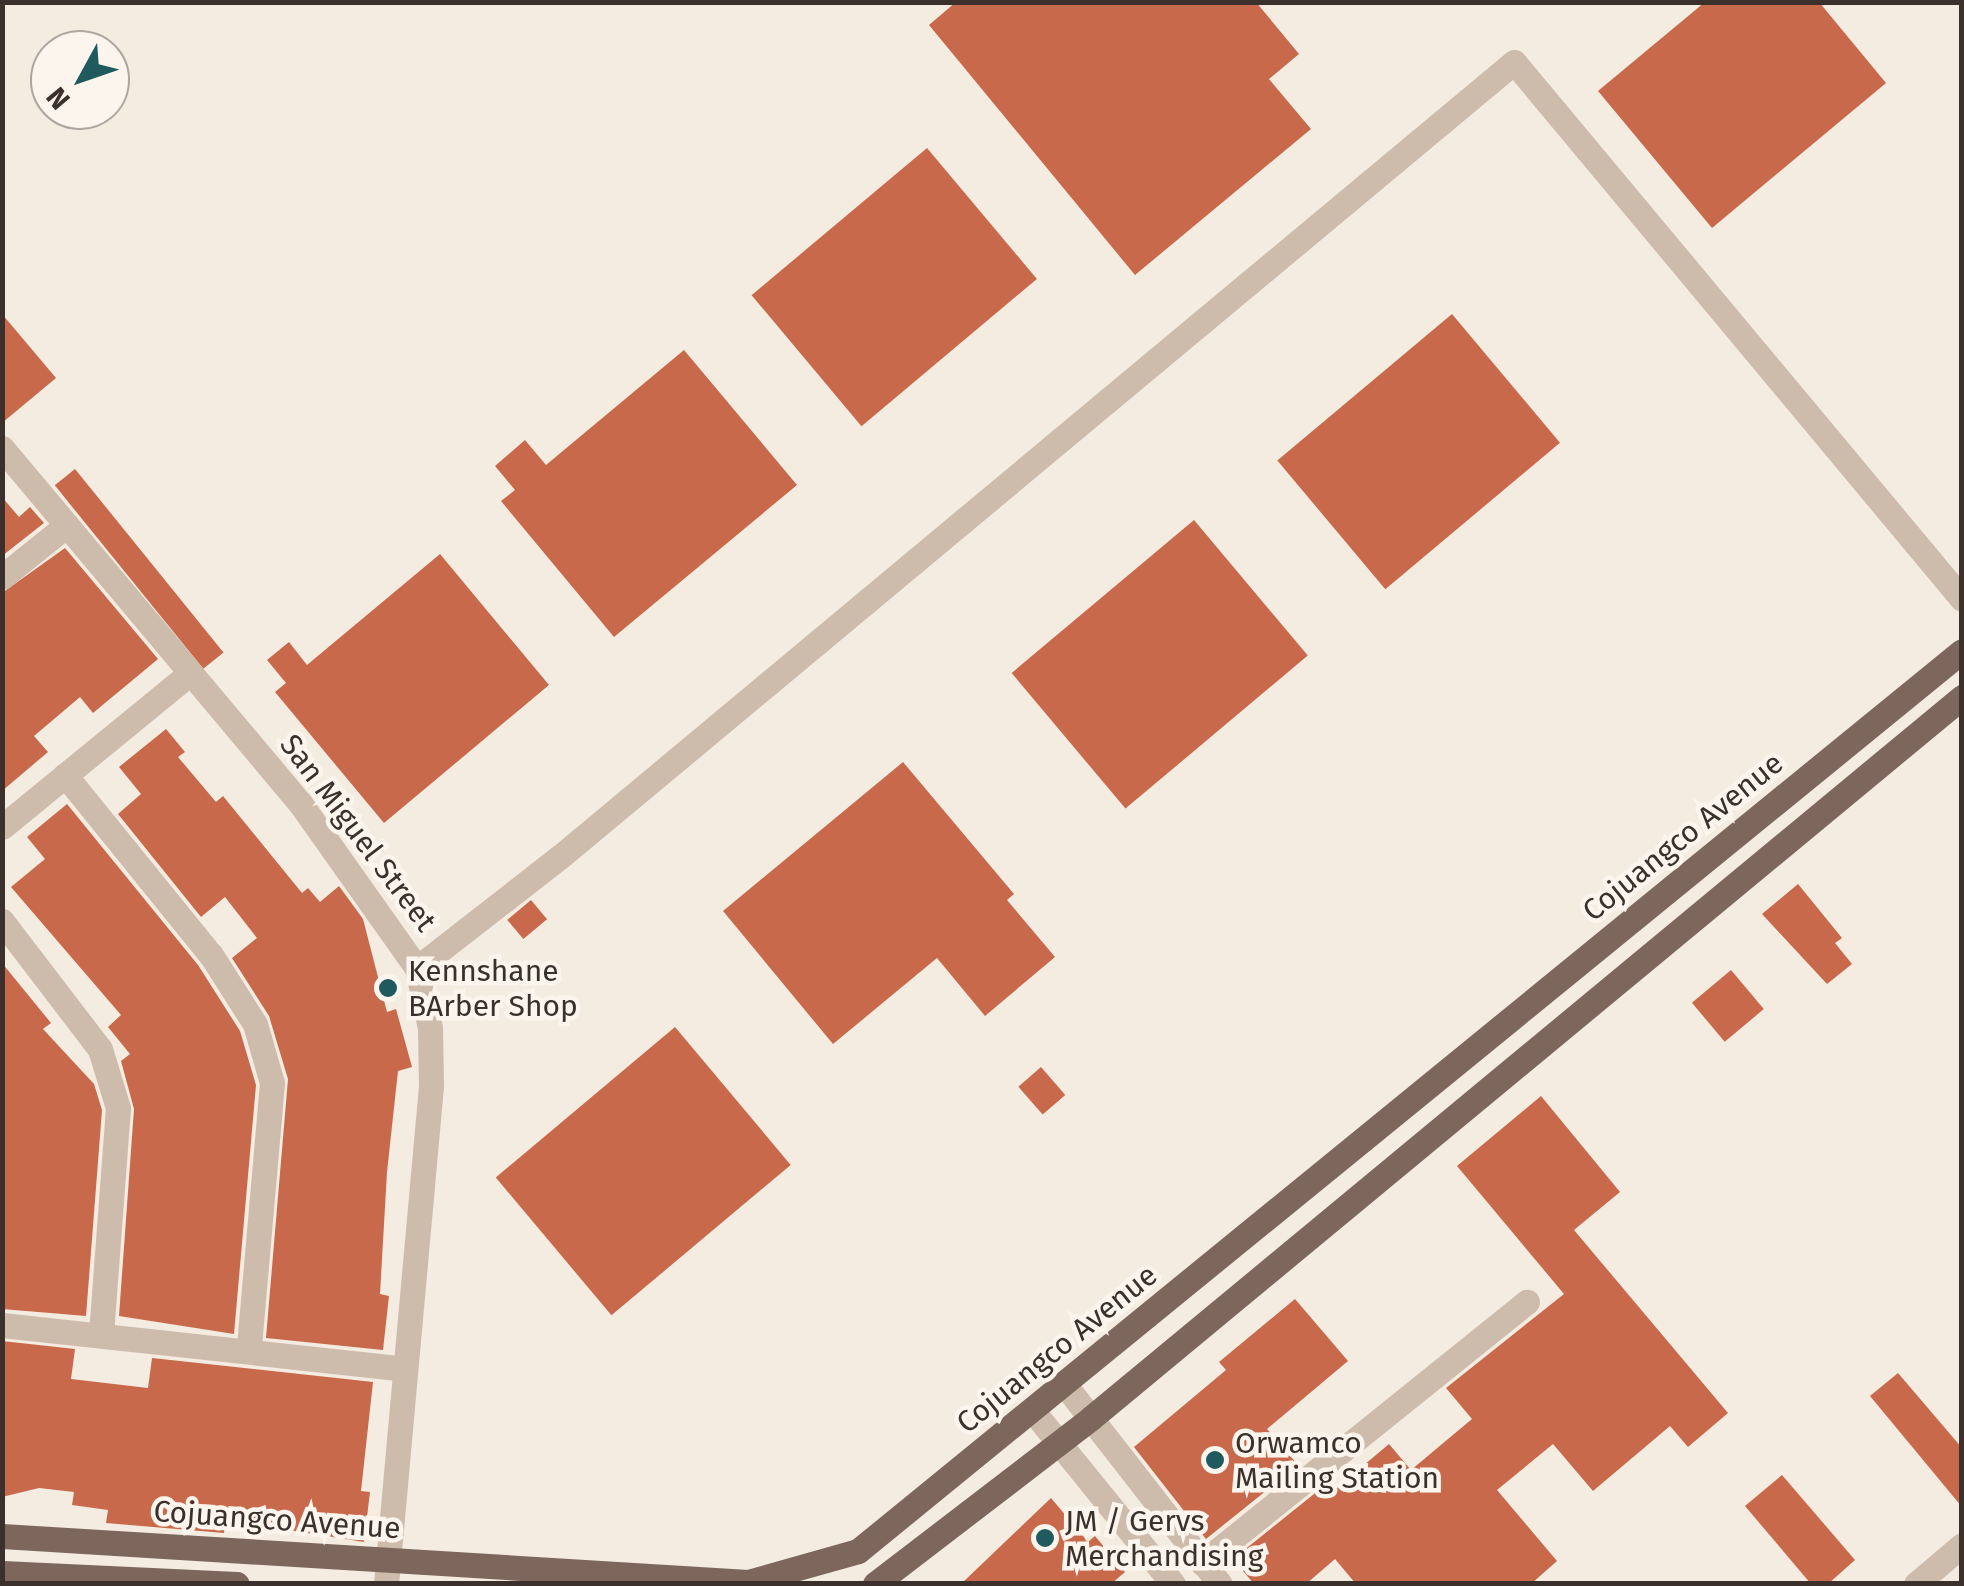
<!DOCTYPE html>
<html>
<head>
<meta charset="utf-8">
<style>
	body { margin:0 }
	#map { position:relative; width:1964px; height:1586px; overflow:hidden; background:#f4ebe1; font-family:"Fira Sans",sans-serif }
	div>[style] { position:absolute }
	.building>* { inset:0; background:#c8694b; transform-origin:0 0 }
	.minor>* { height:25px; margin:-12.5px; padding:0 12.5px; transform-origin:12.5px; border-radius:12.5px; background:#cdbbac }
	.major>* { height:25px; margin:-12.5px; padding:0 12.5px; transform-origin:12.5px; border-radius:12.5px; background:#7d675c }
	.dots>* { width:28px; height:28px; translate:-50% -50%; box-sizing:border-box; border:5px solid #fbf5ee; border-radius:50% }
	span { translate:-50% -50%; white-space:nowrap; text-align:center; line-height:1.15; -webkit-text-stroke:9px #fbf5ee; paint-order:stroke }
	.street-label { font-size:30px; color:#3b302b }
	.poi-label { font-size:30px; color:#3b302b }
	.left { translate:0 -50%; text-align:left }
	.frame { position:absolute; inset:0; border:5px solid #3b302b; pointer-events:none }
	.north { position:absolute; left:30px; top:30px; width:100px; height:100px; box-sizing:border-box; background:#fbf5ee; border:2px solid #aea6a0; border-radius:50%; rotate:230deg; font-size:28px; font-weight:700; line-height:40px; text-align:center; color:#3b302b }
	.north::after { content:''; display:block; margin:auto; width:35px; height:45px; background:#1f5a5e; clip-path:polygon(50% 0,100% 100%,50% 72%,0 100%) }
</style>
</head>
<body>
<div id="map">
	<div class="building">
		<i style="clip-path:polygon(956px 2px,1256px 2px,1299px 54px,1269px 79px,1311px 129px,1135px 275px,929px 25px)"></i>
		<i style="clip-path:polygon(1705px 2px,1819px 2px,1886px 83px,1712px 228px,1598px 91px)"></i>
		<i style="left:927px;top:148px;width:171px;height:229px;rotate:50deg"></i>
		<i style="clip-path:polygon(2px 314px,56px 378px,2px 423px)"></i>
		<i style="left:1452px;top:314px;width:168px;height:228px;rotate:50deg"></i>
		<i style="clip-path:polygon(684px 350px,797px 485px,614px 637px,501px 501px,515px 490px,495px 466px,525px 440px,546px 465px)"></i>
		<i style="left:75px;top:469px;width:236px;height:26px;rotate:51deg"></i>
		<i style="clip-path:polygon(2px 497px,19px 517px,30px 507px,44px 523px,2px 556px)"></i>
		<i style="left:1194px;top:520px;width:177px;height:238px;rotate:50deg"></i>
		<i style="clip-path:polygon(65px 548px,158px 659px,93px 713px,80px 697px,34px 736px,48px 752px,2px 791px,2px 593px)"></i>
		<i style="clip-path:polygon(440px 554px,549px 685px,384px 823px,275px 692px,286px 683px,267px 660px,289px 642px,307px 665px)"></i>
		<i style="clip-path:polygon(166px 729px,185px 752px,178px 757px,216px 802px,223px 796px,302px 893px,308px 888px,320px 902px,339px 886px,363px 919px,387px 1012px,396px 1009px,412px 1067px,398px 1071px,387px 1172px,380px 1294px,389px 1296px,383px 1350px,266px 1338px,288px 1079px,269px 1016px,232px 958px,257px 938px,225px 897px,201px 917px,118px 814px,141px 794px,119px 767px)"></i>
		<i style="clip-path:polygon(903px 762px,1014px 894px,1007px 900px,1055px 957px,985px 1016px,937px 958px,833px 1044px,723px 911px)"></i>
		<i style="clip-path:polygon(67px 804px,198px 965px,240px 1031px,256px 1085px,234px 1334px,119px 1316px,134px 1109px,121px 1061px,130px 1054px,108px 1027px,121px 1015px,11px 887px,45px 859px,27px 837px)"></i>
		<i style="clip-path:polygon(1798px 884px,1842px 938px,1835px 943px,1852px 964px,1827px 984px,1762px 914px)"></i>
		<i style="left:531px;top:900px;width:25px;height:31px;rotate:50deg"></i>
		<i style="clip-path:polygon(2px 963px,51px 1023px,43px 1029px,94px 1084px,102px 1110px,86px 1316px,2px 1309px)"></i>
		<i style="left:1731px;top:970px;width:51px;height:51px;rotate:50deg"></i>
		<i style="left:675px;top:1027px;width:180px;height:234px;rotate:50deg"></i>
		<i style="left:1041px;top:1067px;width:37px;height:30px;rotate:49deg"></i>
		<i style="clip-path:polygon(1541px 1096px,1620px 1192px,1574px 1230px,1728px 1413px,1688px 1447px,1670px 1426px,1593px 1491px,1553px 1444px,1497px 1490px,1557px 1561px,1531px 1584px,1356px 1584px,1335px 1559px,1306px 1584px,1254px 1584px,1233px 1559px,1319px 1490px,1326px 1497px,1389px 1444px,1411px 1470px,1472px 1419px,1446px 1388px,1564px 1294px,1457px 1166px)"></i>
		<i style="clip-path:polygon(1295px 1299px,1348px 1361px,1267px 1429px,1298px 1465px,1206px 1539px,1134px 1447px,1226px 1370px,1219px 1362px)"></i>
		<i style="clip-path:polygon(2px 1341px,75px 1349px,71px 1379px,148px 1388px,152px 1358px,373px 1382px,361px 1491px,370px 1492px,364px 1542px,226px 1520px,224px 1533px,106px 1523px,108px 1510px,72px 1505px,74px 1492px,39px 1488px,2px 1497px)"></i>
		<i style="clip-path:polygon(1898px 1373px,1962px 1448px,1962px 1507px,1870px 1396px)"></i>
		<i style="clip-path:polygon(1782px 1475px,1855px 1560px,1828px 1584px,1811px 1584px,1745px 1506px)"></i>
		<i style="clip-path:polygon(1051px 1498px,1088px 1542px,1095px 1536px,1125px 1572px,1111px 1584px,961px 1584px)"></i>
	</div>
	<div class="minor">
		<i style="left:2px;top:448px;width:463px;rotate:50deg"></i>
		<i style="left:300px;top:803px;width:202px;rotate:54.7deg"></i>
		<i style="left:417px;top:968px;width:61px;rotate:77.8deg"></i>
		<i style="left:430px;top:1028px;width:58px;rotate:89deg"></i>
		<i style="left:431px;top:1086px;width:500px;rotate:95.16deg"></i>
		<i style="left:2px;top:577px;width:83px;rotate:-38.7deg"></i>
		<i style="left:65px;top:775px;width:232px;rotate:51deg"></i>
		<i style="left:211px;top:955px;width:82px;rotate:57.5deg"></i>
		<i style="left:255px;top:1024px;width:61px;rotate:73.9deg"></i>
		<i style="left:272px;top:1083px;width:266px;rotate:95deg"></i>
		<i style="left:2px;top:827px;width:243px;rotate:-39.3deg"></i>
		<i style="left:2px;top:921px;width:161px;rotate:52.6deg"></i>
		<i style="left:100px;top:1049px;width:62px;rotate:73deg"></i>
		<i style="left:118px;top:1108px;width:227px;rotate:94.3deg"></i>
		<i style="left:417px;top:968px;width:182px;rotate:-37.9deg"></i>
		<i style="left:561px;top:856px;width:1240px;rotate:-39.8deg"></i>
		<i style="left:1514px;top:62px;width:699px;rotate:50.16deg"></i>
		<i style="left:2px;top:1325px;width:405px;rotate:6.2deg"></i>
		<i style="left:1065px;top:1385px;width:252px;rotate:52.1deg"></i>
		<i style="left:1033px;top:1411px;width:223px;rotate:51deg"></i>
		<i style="left:1202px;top:1563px;width:417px;rotate:-38.8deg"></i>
		<i style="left:1916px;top:1584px;width:60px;rotate:-40.3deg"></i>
	</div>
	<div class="major">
		<i style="left:2px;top:1536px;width:747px;rotate:3.53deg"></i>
		<i style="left:748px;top:1582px;width:114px;rotate:-15.7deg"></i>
		<i style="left:858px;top:1551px;width:1424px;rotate:-39.19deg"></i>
		<i style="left:2px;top:1573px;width:235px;rotate:2.7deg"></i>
		<i style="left:875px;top:1584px;width:272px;rotate:-37.5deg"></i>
		<i style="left:1091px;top:1418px;width:1131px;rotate:-39.62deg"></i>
	</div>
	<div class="dots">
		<i style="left:388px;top:988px;background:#1f5a5e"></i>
		<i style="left:1215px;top:1460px;background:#1f5a5e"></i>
		<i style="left:1045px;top:1538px;background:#1f5a5e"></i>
	</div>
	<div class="street-label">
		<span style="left:358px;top:833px;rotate:53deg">San Miguel Street</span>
		<span style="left:1683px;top:837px;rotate:-39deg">Cojuangco Avenue</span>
		<span style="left:1057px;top:1349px;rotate:-39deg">Cojuangco Avenue</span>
		<span style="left:277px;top:1520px;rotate:4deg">Cojuangco Avenue</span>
	</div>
	<div class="poi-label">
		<span class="left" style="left:408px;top:988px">Kennshane<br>BArber Shop</span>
		<span class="left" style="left:1235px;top:1460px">Orwamco<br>Mailing Station</span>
		<span class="left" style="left:1065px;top:1538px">JM / Gervs<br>Merchandising</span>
	</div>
	<div class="frame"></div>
	<div class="north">N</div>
</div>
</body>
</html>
